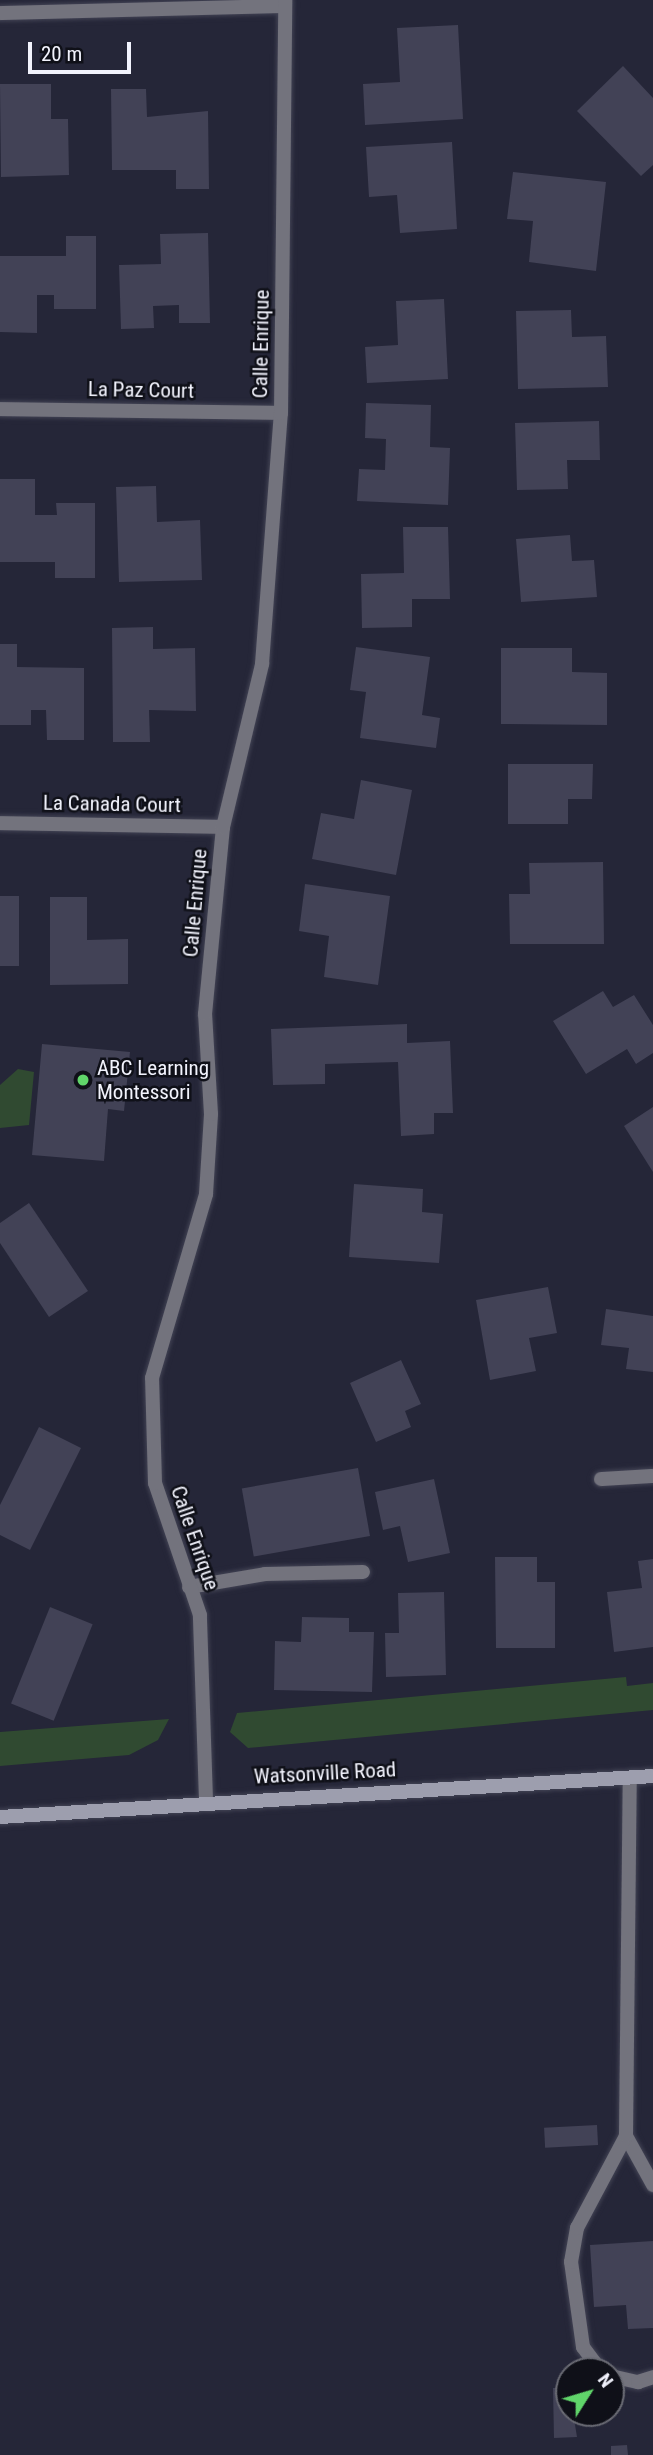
<!DOCTYPE html>
<html>
<head>
<meta charset="utf-8">
<style>
	body { margin:0 }
	#map { position:relative; width:653px; height:2455px; overflow:hidden; background:#252638; font-family:"Roboto Condensed",sans-serif }
	div>[style] { position:absolute }
	.green>* { inset:0; background:#304a31 }
	.building>* { inset:0; background:#424256; transform-origin:0 0 }
	.roads { filter:drop-shadow(0 0 2px #424354) drop-shadow(0 0 2px #424354) }
	.lane>* { height:14px; margin:-7px; padding:0 7px; transform-origin:7px; border-radius:7px; background:#73737d }
	.street>* { height:14px; margin:-7px; padding:0 7px; transform-origin:7px; border-radius:7px; background:#73737d }
	.secondary>* { height:14px; margin:-7px; padding:0 7px; transform-origin:7px; border-radius:7px; background:#9d9eae }
	.dots>* { width:19px; height:19px; translate:-50% -50%; box-sizing:border-box; border:4px solid #0f1018; border-radius:50% }
	span { translate:-50% -50%; white-space:nowrap; text-align:center; line-height:1.15; -webkit-text-stroke:5px #0f1018; paint-order:stroke }
	.street-label { font-size:21px; color:#f2f3fd }
	.poi-label { font-size:21px; color:#f2f3fd }
	.left { translate:0 -50%; text-align:left }
	.north { position:absolute; left:555px; top:2357px; width:70px; height:70px; box-sizing:border-box; background:#0f1018; border:2px solid #6a6b74; border-radius:50%; rotate:53deg; font-size:19px; font-weight:700; line-height:28px; text-align:center; color:#f2f3fd }
	.north::after { content:''; display:block; margin:auto; width:24px; height:32px; background:#60d56a; clip-path:polygon(50% 0,100% 100%,50% 72%,0 100%) }
	.scale { position:absolute; left:28px; top:42px; width:103px; height:32px; box-sizing:border-box; border:4px solid #f2f3fd; border-top:0; padding-left:9px; font-size:21px; line-height:24px; white-space:nowrap; color:#f2f3fd; -webkit-text-stroke:5px #0f1018; paint-order:stroke }
</style>
</head>
<body>
<div id="map">
	<div class="green">
		<i style="clip-path:polygon(18px 1069px,34px 1072px,29px 1125px,0 1128px,0 1085px)"></i>
		<i style="clip-path:polygon(626px 1677px,627px 1686px,653px 1683px,653px 1710px,248px 1748px,230px 1732px,237px 1713px)"></i>
		<i style="clip-path:polygon(169px 1719px,158px 1740px,129px 1755px,0 1766px,0 1732px)"></i>
	</div>
	<div class="building">
		<i style="clip-path:polygon(458px 25px,463px 119px,365px 125px,363px 84px,400px 82px,397px 28px)"></i>
		<i style="clip-path:polygon(623px 66px,653px 98px,653px 165px,641px 176px,577px 111px)"></i>
		<i style="clip-path:polygon(0 84px,51px 84px,51px 119px,68px 119px,69px 175px,1px 177px)"></i>
		<i style="clip-path:polygon(111px 89px,146px 89px,147px 117px,208px 111px,209px 189px,176px 189px,176px 170px,112px 170px)"></i>
		<i style="clip-path:polygon(452px 142px,457px 229px,400px 233px,397px 195px,369px 197px,366px 147px)"></i>
		<i style="clip-path:polygon(513px 172px,606px 182px,596px 271px,529px 262px,533px 221px,507px 219px)"></i>
		<i style="clip-path:polygon(208px 233px,210px 323px,179px 323px,179px 305px,153px 306px,154px 328px,121px 329px,119px 265px,161px 264px,160px 234px)"></i>
		<i style="clip-path:polygon(66px 236px,96px 236px,96px 309px,54px 309px,54px 295px,37px 295px,37px 333px,0 332px,0 256px,66px 256px)"></i>
		<i style="clip-path:polygon(444px 299px,448px 379px,367px 383px,365px 347px,398px 345px,396px 301px)"></i>
		<i style="clip-path:polygon(571px 310px,572px 337px,606px 336px,608px 387px,518px 389px,516px 311px)"></i>
		<i style="clip-path:polygon(366px 403px,431px 405px,430px 447px,450px 448px,448px 505px,357px 501px,359px 469px,385px 470px,386px 439px,365px 438px)"></i>
		<i style="clip-path:polygon(599px 421px,600px 460px,567px 460px,568px 489px,517px 490px,515px 423px)"></i>
		<i style="clip-path:polygon(0 479px,35px 479px,35px 515px,57px 515px,56px 503px,95px 503px,95px 578px,55px 578px,55px 562px,0 562px)"></i>
		<i style="clip-path:polygon(156px 486px,157px 522px,200px 520px,202px 580px,119px 582px,116px 487px)"></i>
		<i style="clip-path:polygon(403px 527px,448px 527px,450px 599px,412px 599px,412px 627px,362px 628px,361px 574px,404px 573px)"></i>
		<i style="clip-path:polygon(570px 535px,572px 561px,594px 560px,597px 597px,521px 602px,516px 539px)"></i>
		<i style="clip-path:polygon(153px 627px,153px 649px,195px 648px,196px 711px,149px 710px,150px 742px,113px 742px,112px 628px)"></i>
		<i style="clip-path:polygon(0 644px,17px 644px,17px 667px,84px 668px,84px 740px,47px 740px,46px 710px,31px 710px,31px 725px,0 725px)"></i>
		<i style="clip-path:polygon(356px 647px,430px 657px,422px 715px,440px 718px,436px 748px,360px 738px,366px 692px,350px 690px)"></i>
		<i style="clip-path:polygon(501px 648px,572px 648px,572px 672px,607px 673px,607px 725px,501px 724px)"></i>
		<i style="clip-path:polygon(508px 764px,593px 764px,592px 799px,568px 799px,568px 824px,508px 824px)"></i>
		<i style="clip-path:polygon(361px 780px,412px 790px,396px 875px,312px 859px,321px 813px,354px 819px)"></i>
		<i style="clip-path:polygon(603px 862px,604px 944px,510px 944px,509px 894px,530px 894px,529px 863px)"></i>
		<i style="clip-path:polygon(305px 884px,390px 896px,378px 985px,324px 977px,329px 936px,299px 931px)"></i>
		<i style="left:0;top:896px;width:19px;height:70px"></i>
		<i style="clip-path:polygon(50px 897px,87px 897px,87px 940px,128px 939px,128px 984px,50px 985px)"></i>
		<i style="clip-path:polygon(603px 991px,613px 1007px,634px 995px,653px 1025px,653px 1053px,636px 1064px,627px 1049px,586px 1074px,553px 1021px)"></i>
		<i style="clip-path:polygon(407px 1024px,407px 1043px,450px 1041px,453px 1113px,434px 1113px,434px 1134px,401px 1136px,398px 1062px,325px 1064px,325px 1084px,273px 1085px,271px 1029px)"></i>
		<i style="clip-path:polygon(42px 1044px,130px 1052px,124px 1111px,108px 1109px,104px 1161px,32px 1155px)"></i>
		<i style="clip-path:polygon(653px 1107px,653px 1172px,624px 1126px)"></i>
		<i style="clip-path:polygon(354px 1184px,423px 1189px,422px 1212px,443px 1214px,439px 1263px,349px 1257px)"></i>
		<i style="clip-path:polygon(29px 1203px,88px 1291px,49px 1317px,0 1243px,0 1223px)"></i>
		<i style="clip-path:polygon(548px 1287px,557px 1333px,529px 1338px,536px 1371px,490px 1380px,476px 1300px)"></i>
		<i style="clip-path:polygon(606px 1309px,653px 1316px,653px 1372px,626px 1369px,629px 1348px,601px 1345px)"></i>
		<i style="clip-path:polygon(401px 1360px,421px 1404px,405px 1411px,411px 1427px,376px 1442px,350px 1383px)"></i>
		<i style="clip-path:polygon(39px 1427px,81px 1448px,30px 1550px,0 1535px,0 1505px)"></i>
		<i style="left:358px;top:1468px;width:69px;height:118px;rotate:80deg"></i>
		<i style="clip-path:polygon(434px 1479px,450px 1553px,408px 1562px,400px 1526px,383px 1530px,375px 1492px)"></i>
		<i style="clip-path:polygon(495px 1557px,537px 1557px,537px 1582px,555px 1582px,555px 1648px,496px 1648px)"></i>
		<i style="clip-path:polygon(653px 1559px,653px 1647px,614px 1652px,607px 1592px,642px 1588px,638px 1561px)"></i>
		<i style="clip-path:polygon(444px 1592px,446px 1675px,386px 1677px,385px 1633px,399px 1633px,398px 1593px)"></i>
		<i style="left:50px;top:1607px;width:46px;height:104px;rotate:22deg"></i>
		<i style="clip-path:polygon(302px 1617px,349px 1618px,349px 1632px,374px 1632px,372px 1692px,274px 1690px,275px 1641px,301px 1642px)"></i>
		<i style="left:597px;top:2125px;width:20px;height:53px;rotate:87deg"></i>
		<i style="clip-path:polygon(653px 2241px,653px 2328px,628px 2329px,626px 2305px,594px 2307px,590px 2245px)"></i>
		<i style="clip-path:polygon(553px 2388px,569px 2388px,577px 2437px,554px 2438px)"></i>
		<i style="clip-path:polygon(627px 2445px,628px 2455px,611px 2455px,611px 2446px)"></i>
	</div>
	<div class="roads">
		<div class="lane">
			<i style="left:189px;top:1587px;width:77px;rotate:-9.7deg"></i>
			<i style="left:265px;top:1574px;width:98px;rotate:-1.2deg"></i>
			<i style="left:626px;top:2136px;width:56px;rotate:61.1deg"></i>
			<i style="left:601px;top:2371px;width:30px;rotate:-127deg"></i>
			<i style="left:583px;top:2347px;width:86px;rotate:-98deg"></i>
			<i style="left:571px;top:2262px;width:35px;rotate:-80deg"></i>
			<i style="left:577px;top:2228px;width:104px;rotate:-62deg"></i>
			<i style="left:626px;top:2136px;width:358px;rotate:-89.4deg"></i>
			<i style="left:611px;top:2376px;width:28px;rotate:13deg"></i>
			<i style="left:638px;top:2382px;width:16px;rotate:-18deg"></i>
		</div>
		<div class="street">
			<i style="left:0;top:13px;width:285px;rotate:-1.4deg"></i>
			<i style="left:0;top:409px;width:281px;rotate:0.8deg"></i>
			<i style="left:0;top:823px;width:223px;rotate:1deg"></i>
			<i style="left:601px;top:1479px;width:52px;rotate:-3.3deg"></i>
			<i style="left:206px;top:1800px;width:185px;rotate:-91.9deg"></i>
			<i style="left:200px;top:1615px;width:139px;rotate:-108.8deg"></i>
			<i style="left:155px;top:1483px;width:105px;rotate:-91.6deg"></i>
			<i style="left:152px;top:1378px;width:192px;rotate:-73.6deg"></i>
			<i style="left:206px;top:1194px;width:80px;rotate:-86.4deg"></i>
			<i style="left:211px;top:1114px;width:100px;rotate:-93.4deg"></i>
			<i style="left:205px;top:1014px;width:188px;rotate:-84.5deg"></i>
			<i style="left:223px;top:827px;width:168px;rotate:-76.5deg"></i>
			<i style="left:262px;top:664px;width:252px;rotate:-85.7deg"></i>
			<i style="left:281px;top:413px;width:413px;rotate:-89.4deg"></i>
		</div>
		<div class="secondary">
			<i style="left:0;top:1817px;width:654px;rotate:-3.59deg"></i>
		</div>
	</div>
	<div class="dots">
		<i style="left:83px;top:1080px;background:#60d56a"></i>
	</div>
	<div class="street-label">
		<span style="left:261px;top:344px;rotate:-89deg">Calle Enrique</span>
		<span style="left:141px;top:390px;rotate:1deg">La Paz Court</span>
		<span style="left:112px;top:804px;rotate:1deg">La Canada Court</span>
		<span style="left:195px;top:903px;rotate:-85deg">Calle Enrique</span>
		<span style="left:195px;top:1538px;rotate:71deg">Calle Enrique</span>
		<span style="left:325px;top:1773px;rotate:-3deg">Watsonville Road</span>
	</div>
	<div class="poi-label">
		<span class="left" style="left:97px;top:1080px">ABC Learning<br>Montessori</span>
	</div>
	<div class="north">N</div>
	<div class="scale">20 m</div>
</div>
</body>
</html>
